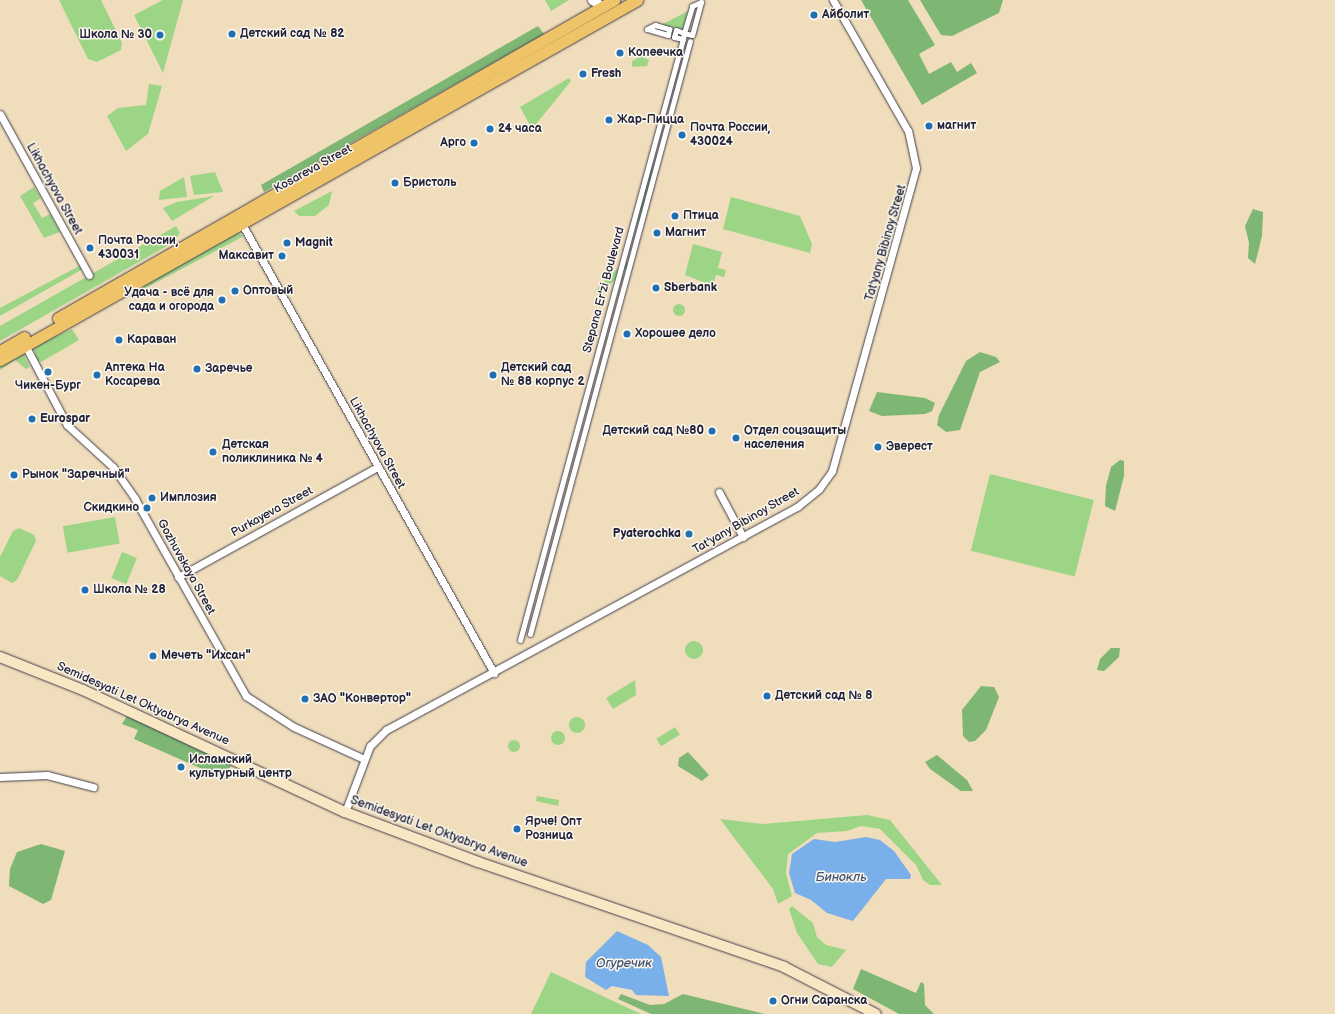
<!DOCTYPE html>
<html>
<head>
<meta charset="utf-8">
<style>
	body { margin:0 }
	#map { position:relative; width:1335px; height:1014px; overflow:hidden; background:#f0ddbb; font-family:"Balsamiq Sans",sans-serif }
	div>[style] { position:absolute }
	.green>* { inset:0; background:#9dd587; transform-origin:0 0 }
	.round { border-radius:50% }
	.forest>* { inset:0; background:#7eb674 }
	.water>* { inset:0; background:#7ab0e9 }
	.roads { filter:drop-shadow(0 0 1px #413e4e) drop-shadow(0 0 1px #413e4e) }
	.pedestrian>* { height:5px; margin:-2.5px; padding:0 2.5px; transform-origin:2.5px; border-radius:2.5px; background:#fff }
	.minor>* { height:7px; margin:-3.5px; padding:0 3.5px; transform-origin:3.5px; border-radius:3.5px; background:#fff }
	.tertiary>* { height:9px; margin:-4.5px; padding:0 4.5px; transform-origin:4.5px; border-radius:4.5px; background:#fff }
	.secondary>* { height:10px; margin:-5px; padding:0 5px; transform-origin:5px; border-radius:5px; background:#f9e7c3 }
	.primary>* { height:11px; margin:-5.5px; padding:0 5.5px; transform-origin:5.5px; border-radius:5.5px; background:#efc469 }
	.dots>* { width:11px; height:11px; translate:-50% -50%; box-sizing:border-box; border:2px solid #fbf7ec; border-radius:50% }
	span { translate:-50% -50%; white-space:nowrap; text-align:center; line-height:1.15; -webkit-text-stroke:3px #fbf7ec; paint-order:stroke }
	.poi-label { font-size:12px; color:#22223b; font-weight:700 }
	.left { translate:0 -50%; text-align:left }
	.right { translate:-100% -50%; text-align:right }
	.street-label { font-size:12px; color:#22223b }
	.water-label { font-size:13px; color:#415478; font-style:italic }
</style>
</head>
<body>
<div id="map">
	<div class="green">
		<i style="clip-path:polygon(59px 0,101px 0,122px 43px,121px 50px,97px 62px,88px 59px)"></i>
		<i style="clip-path:polygon(163px 0,183px 0,163px 73px,134px 15px)"></i>
		<i style="clip-path:polygon(545px 0,569px 0,551px 11px)"></i>
		<i style="clip-path:polygon(688px 11px,683px 30px,661px 25px)"></i>
		<i style="clip-path:polygon(641px 56px,649px 60px,647px 66px,632px 67px,632px 61px)"></i>
		<i style="clip-path:polygon(569px 78px,571px 81px,532px 129px,520px 107px)"></i>
		<i style="clip-path:polygon(149px 84px,162px 86px,148px 134px,126px 151px,107px 116px,118px 108px,146px 105px)"></i>
		<i style="clip-path:polygon(651px 165px,654px 169px,647px 196px,643px 195px)"></i>
		<i style="clip-path:polygon(215px 172px,223px 192px,194px 195px,190px 176px)"></i>
		<i style="clip-path:polygon(184px 177px,187px 197px,159px 200px,160px 191px)"></i>
		<i style="clip-path:polygon(34px 187px,41px 198px,33px 203px,42px 218px,50px 214px,60px 232px,44px 238px,20px 196px)"></i>
		<i style="clip-path:polygon(332px 191px,329px 205px,315px 216px,299px 216px,294px 211px)"></i>
		<i style="clip-path:polygon(214px 196px,172px 221px,163px 208px,177px 202px)"></i>
		<i style="clip-path:polygon(731px 197px,800px 216px,812px 244px,810px 253px,723px 229px)"></i>
		<i style="clip-path:polygon(642px 198px,646px 199px,639px 222px,636px 221px)"></i>
		<i style="clip-path:polygon(176px 226px,180px 233px,172px 243px,0 341px,0 326px)"></i>
		<i style="clip-path:polygon(237px 232px,244px 236px,140px 291px,135px 289px)"></i>
		<i style="clip-path:polygon(693px 244px,722px 252px,718px 268px,726px 270px,724px 277px,716px 275px,713px 286px,685px 275px)"></i>
		<i style="left:625px;top:261px;width:6px;height:42px;rotate:45deg"></i>
		<i style="clip-path:polygon(81px 265px,83px 269px,0 316px,0 308px)"></i>
		<i class="round" style="left:673px;top:304px;width:12px;height:12px"></i>
		<i style="clip-path:polygon(72px 329px,79px 340px,41px 362px,37px 360px,33px 347px)"></i>
		<i style="clip-path:polygon(23px 353px,30px 367px,26px 369px,15px 360px,0 370px,0 366px)"></i>
		<i style="left:990px;top:474px;width:107px;height:79px;rotate:14deg"></i>
		<i style="left:115px;top:517px;width:27px;height:53px;rotate:80deg"></i>
		<i style="clip-path:polygon(19px 528px,34px 535px,36px 541px,17px 580px,12px 583px,0 576px,0 557px,13px 531px)"></i>
		<i style="left:122px;top:552px;width:16px;height:28px;rotate:22deg"></i>
		<i class="round" style="left:685px;top:641px;width:18px;height:18px"></i>
		<i style="clip-path:polygon(635px 680px,636px 695px,613px 709px,606px 698px)"></i>
		<i class="round" style="left:569px;top:717px;width:16px;height:16px"></i>
		<i style="left:675px;top:727px;width:9px;height:22px;rotate:58deg"></i>
		<i class="round" style="left:551px;top:731px;width:14px;height:14px"></i>
		<i class="round" style="left:508px;top:740px;width:12px;height:12px"></i>
		<i style="clip-path:polygon(537px 796px,559px 800px,558px 806px,536px 801px)"></i>
		<i style="clip-path:polygon(867px 815px,890px 820px,942px 885px,930px 885px,923px 880px,916px 865px,880px 829px,861px 826px,847px 831px,817px 833px,788px 854px,786px 873px,792px 896px,778px 904px,773px 889px,720px 819px,763px 824px)"></i>
		<i style="clip-path:polygon(792px 906px,813px 923px,817px 937px,826px 945px,846px 950px,832px 967px,818px 964px,797px 933px,789px 909px)"></i>
		<i style="clip-path:polygon(551px 972px,641px 1014px,531px 1014px)"></i>
	</div>
	<div class="forest">
		<i style="clip-path:polygon(861px 0,908px 0,935px 45px,919px 54px,929px 74px,951px 62px,957px 72px,971px 63px,977px 73px,922px 105px)"></i>
		<i style="clip-path:polygon(920px 0,1003px 0,999px 13px,952px 36px,941px 35px)"></i>
		<i style="clip-path:polygon(538px 26px,544px 34px,264px 192px,261px 185px)"></i>
		<i style="clip-path:polygon(1253px 209px,1263px 212px,1262px 236px,1255px 264px,1248px 258px,1249px 243px,1245px 226px)"></i>
		<i style="clip-path:polygon(980px 352px,996px 357px,1000px 362px,980px 372px,960px 430px,946px 432px,937px 425px,939px 415px,966px 361px)"></i>
		<i style="clip-path:polygon(877px 392px,925px 398px,935px 403px,932px 411px,925px 414px,882px 416px,869px 411px)"></i>
		<i style="clip-path:polygon(1120px 460px,1124px 461px,1124px 476px,1115px 511px,1105px 506px,1106px 486px,1111px 467px)"></i>
		<i style="clip-path:polygon(1111px 648px,1120px 648px,1119px 657px,1104px 671px,1097px 670px,1100px 659px)"></i>
		<i style="clip-path:polygon(981px 686px,994px 687px,999px 697px,986px 730px,975px 741px,969px 742px,963px 736px,962px 710px)"></i>
		<i style="clip-path:polygon(128px 714px,231px 765px,225px 779px,134px 739px,138px 730px,122px 724px)"></i>
		<i style="clip-path:polygon(688px 752px,709px 775px,702px 781px,678px 766px,679px 758px)"></i>
		<i style="clip-path:polygon(937px 755px,967px 780px,973px 791px,961px 791px,930px 769px,925px 762px)"></i>
		<i style="clip-path:polygon(41px 844px,65px 851px,51px 900px,43px 904px,9px 886px,10px 869px,17px 852px)"></i>
		<i style="clip-path:polygon(861px 969px,916px 993px,921px 982px,924px 984px,925px 1005px,934px 1014px,899px 1014px,853px 989px)"></i>
		<i style="clip-path:polygon(621px 994px,650px 1005px,664px 1004px,683px 994px,765px 1014px,651px 1014px,618px 999px)"></i>
	</div>
	<div class="water">
		<i style="clip-path:polygon(866px 837px,880px 840px,894px 851px,911px 875px,910px 879px,886px 879px,853px 921px,827px 913px,811px 900px,795px 893px,789px 873px,792px 854px,814px 839px,835px 842px)"></i>
		<i style="clip-path:polygon(617px 931px,648px 945px,661px 957px,669px 996px,636px 995px,632px 990px,612px 986px,606px 990px,585px 977px,586px 962px)"></i>
	</div>
	<div class="roads">
		<div class="pedestrian">
			<i style="left:701px;top:2px;width:34px;rotate:105deg"></i>
			<i style="left:692px;top:35px;width:8px;rotate:-166deg"></i>
			<i style="left:684px;top:33px;width:28px;rotate:-73deg"></i>
			<i style="left:692px;top:6px;width:10px;rotate:-24deg"></i>
			<i style="left:655px;top:25px;width:15px;rotate:16deg"></i>
			<i style="left:669px;top:29px;width:6px;rotate:99deg"></i>
			<i style="left:668px;top:35px;width:22px;rotate:-164deg"></i>
			<i style="left:647px;top:29px;width:9px;rotate:-27deg"></i>
			<i style="left:676px;top:30px;width:9px;rotate:21deg"></i>
			<i style="left:684px;top:33px;width:6px;rotate:99deg"></i>
			<i style="left:683px;top:39px;width:9px;rotate:-167deg"></i>
			<i style="left:674px;top:37px;width:7px;rotate:-74deg"></i>
			<i style="left:530px;top:634px;width:614px;rotate:-74.9deg"></i>
			<i style="left:520px;top:640px;width:623px;rotate:-74.83deg"></i>
		</div>
		<div class="minor">
			<i style="left:0;top:114px;width:184px;rotate:61.1deg"></i>
			<i style="left:242px;top:224px;width:515px;rotate:60.7deg"></i>
			<i style="left:25px;top:345px;width:90px;rotate:62.3deg"></i>
			<i style="left:67px;top:425px;width:62px;rotate:42.4deg"></i>
			<i style="left:113px;top:467px;width:39px;rotate:55deg"></i>
			<i style="left:135px;top:499px;width:226px;rotate:60.6deg"></i>
			<i style="left:246px;top:696px;width:57px;rotate:32.9deg"></i>
			<i style="left:294px;top:727px;width:77px;rotate:24.6deg"></i>
			<i style="left:719px;top:492px;width:51px;rotate:61.9deg"></i>
			<i style="left:178px;top:577px;width:227px;rotate:-28.9deg"></i>
			<i style="left:0;top:777px;width:47px;rotate:-2.4deg"></i>
			<i style="left:47px;top:775px;width:48px;rotate:14.6deg"></i>
			<i style="left:345px;top:812px;width:71px;rotate:-69.3deg"></i>
			<i style="left:370px;top:746px;width:23px;rotate:-45deg"></i>
			<i style="left:386px;top:730px;width:468px;rotate:-28.5deg"></i>
			<i style="left:797px;top:507px;width:28px;rotate:-39deg"></i>
			<i style="left:819px;top:489px;width:22px;rotate:-54deg"></i>
			<i style="left:832px;top:471px;width:314px;rotate:-74.5deg"></i>
			<i style="left:916px;top:168px;width:38px;rotate:-102deg"></i>
			<i style="left:908px;top:131px;width:151px;rotate:-119.8deg"></i>
		</div>
		<div class="tertiary">
			<i style="left:592px;top:0;width:12px;rotate:31deg"></i>
		</div>
		<div class="secondary">
			<i style="left:0;top:657px;width:89px;rotate:21.7deg"></i>
			<i style="left:83px;top:690px;width:289px;rotate:25deg"></i>
			<i style="left:345px;top:812px;width:142px;rotate:20.6deg"></i>
			<i style="left:478px;top:862px;width:324px;rotate:18.9deg"></i>
			<i style="left:784px;top:967px;width:103px;rotate:27.1deg"></i>
		</div>
		<div class="primary">
			<i style="left:58px;top:318px;width:641px;rotate:-29.77deg"></i>
			<i style="left:0;top:351px;width:28px;rotate:-30deg"></i>
			<i style="left:0;top:360px;width:732px;rotate:-29.47deg"></i>
		</div>
	</div>
	<div class="dots">
		<i style="left:814px;top:15px;background:#1f6fb2"></i>
		<i style="left:232px;top:34px;background:#1f6fb2"></i>
		<i style="left:160px;top:35px;background:#1f6fb2"></i>
		<i style="left:620px;top:53px;background:#1f6fb2"></i>
		<i style="left:583px;top:74px;background:#1f6fb2"></i>
		<i style="left:609px;top:120px;background:#1f6fb2"></i>
		<i style="left:929px;top:126px;background:#1f6fb2"></i>
		<i style="left:490px;top:129px;background:#1f6fb2"></i>
		<i style="left:682px;top:135px;background:#1f6fb2"></i>
		<i style="left:474px;top:143px;background:#1f6fb2"></i>
		<i style="left:395px;top:183px;background:#1f6fb2"></i>
		<i style="left:675px;top:216px;background:#1f6fb2"></i>
		<i style="left:657px;top:233px;background:#1f6fb2"></i>
		<i style="left:287px;top:243px;background:#1f6fb2"></i>
		<i style="left:90px;top:248px;background:#1f6fb2"></i>
		<i style="left:282px;top:256px;background:#1f6fb2"></i>
		<i style="left:656px;top:288px;background:#1f6fb2"></i>
		<i style="left:235px;top:291px;background:#1f6fb2"></i>
		<i style="left:222px;top:300px;background:#1f6fb2"></i>
		<i style="left:627px;top:334px;background:#1f6fb2"></i>
		<i style="left:119px;top:340px;background:#1f6fb2"></i>
		<i style="left:197px;top:369px;background:#1f6fb2"></i>
		<i style="left:48px;top:372px;background:#1f6fb2"></i>
		<i style="left:97px;top:375px;background:#1f6fb2"></i>
		<i style="left:493px;top:375px;background:#1f6fb2"></i>
		<i style="left:32px;top:419px;background:#1f6fb2"></i>
		<i style="left:712px;top:431px;background:#1f6fb2"></i>
		<i style="left:736px;top:438px;background:#1f6fb2"></i>
		<i style="left:878px;top:447px;background:#1f6fb2"></i>
		<i style="left:213px;top:452px;background:#1f6fb2"></i>
		<i style="left:14px;top:475px;background:#1f6fb2"></i>
		<i style="left:152px;top:498px;background:#1f6fb2"></i>
		<i style="left:147px;top:508px;background:#1f6fb2"></i>
		<i style="left:689px;top:534px;background:#1f6fb2"></i>
		<i style="left:85px;top:590px;background:#1f6fb2"></i>
		<i style="left:153px;top:656px;background:#1f6fb2"></i>
		<i style="left:767px;top:696px;background:#1f6fb2"></i>
		<i style="left:305px;top:699px;background:#1f6fb2"></i>
		<i style="left:181px;top:767px;background:#1f6fb2"></i>
		<i style="left:517px;top:829px;background:#1f6fb2"></i>
		<i style="left:773px;top:1001px;background:#1f6fb2"></i>
	</div>
	<div class="poi-label">
		<span class="left" style="left:822px;top:15px">Айболит</span>
		<span class="left" style="left:240px;top:34px">Детский сад № 82</span>
		<span class="right" style="left:152px;top:35px">Школа № 30</span>
		<span class="left" style="left:628px;top:53px">Копеечка</span>
		<span class="left" style="left:591px;top:74px">Fresh</span>
		<span class="left" style="left:617px;top:120px">Жар-Пицца</span>
		<span class="left" style="left:937px;top:126px">магнит</span>
		<span class="left" style="left:690px;top:135px">Почта России,<br>430024</span>
		<span class="left" style="left:498px;top:129px">24 часа</span>
		<span class="right" style="left:466px;top:143px">Арго</span>
		<span class="left" style="left:403px;top:183px">Бристоль</span>
		<span class="left" style="left:683px;top:216px">Птица</span>
		<span class="left" style="left:665px;top:233px">Магнит</span>
		<span class="left" style="left:98px;top:248px">Почта России,<br>430031</span>
		<span class="left" style="left:295px;top:243px">Magnit</span>
		<span class="right" style="left:274px;top:256px">Максавит</span>
		<span class="left" style="left:664px;top:288px">Sberbank</span>
		<span class="left" style="left:243px;top:291px">Оптовый</span>
		<span class="right" style="left:214px;top:300px">Удача - всё для<br>сада и огорода</span>
		<span class="left" style="left:635px;top:334px">Хорошее дело</span>
		<span class="left" style="left:127px;top:340px">Караван</span>
		<span class="left" style="left:105px;top:375px">Аптека На<br>Косарева</span>
		<span class="left" style="left:501px;top:375px">Детский сад<br>№ 88 корпус 2</span>
		<span class="left" style="left:205px;top:369px">Заречье</span>
		<span style="left:48px;top:386px">Чикен-Бург</span>
		<span class="left" style="left:40px;top:419px">Eurospar</span>
		<span class="right" style="left:704px;top:431px">Детский сад №80</span>
		<span class="left" style="left:744px;top:438px">Отдел соцзащиты<br>населения</span>
		<span class="left" style="left:222px;top:452px">Детская<br>поликлиника № 4</span>
		<span class="left" style="left:886px;top:447px">Эверест</span>
		<span class="left" style="left:22px;top:475px">Рынок "Заречный"</span>
		<span class="left" style="left:160px;top:498px">Имплозия</span>
		<span class="right" style="left:139px;top:508px">Скидкино</span>
		<span class="right" style="left:681px;top:534px">Pyaterochka</span>
		<span class="left" style="left:93px;top:590px">Школа № 28</span>
		<span class="left" style="left:161px;top:656px">Мечеть "Ихсан"</span>
		<span class="left" style="left:775px;top:696px">Детский сад № 8</span>
		<span class="left" style="left:313px;top:699px">ЗАО "Конвертор"</span>
		<span class="left" style="left:189px;top:767px">Исламский<br>культурный центр</span>
		<span class="left" style="left:525px;top:829px">Ярче! Опт<br>Розница</span>
		<span class="left" style="left:781px;top:1001px">Огни Саранска</span>
	</div>
	<div class="street-label">
		<span style="left:313px;top:169px;rotate:-29deg">Kosareva Street</span>
		<span style="left:54px;top:189px;rotate:61deg">Likhachyova Street</span>
		<span style="left:886px;top:243px;rotate:-74deg">Tat'yany Bibinoy Street</span>
		<span style="left:604px;top:290px;rotate:-75deg">Stepana Er'zi Boulevard</span>
		<span style="left:377px;top:443px;rotate:61deg">Likhachyova Street</span>
		<span style="left:272px;top:512px;rotate:-29deg">Purkayeva Street</span>
		<span style="left:746px;top:521px;rotate:-30deg">Tat'yany Bibinoy Street</span>
		<span style="left:186px;top:567px;rotate:61deg">Gozhuvskaya Street</span>
		<span style="left:143px;top:704px;rotate:24deg">Semidesyati Let Oktyabrya Avenue</span>
		<span style="left:439px;top:832px;rotate:20deg">Semidesyati Let Oktyabrya Avenue</span>
	</div>
	<div class="water-label">
		<span style="left:841px;top:877px">Бинокль</span>
		<span style="left:624px;top:963px">Огуречик</span>
	</div>
</div>
</body>
</html>
